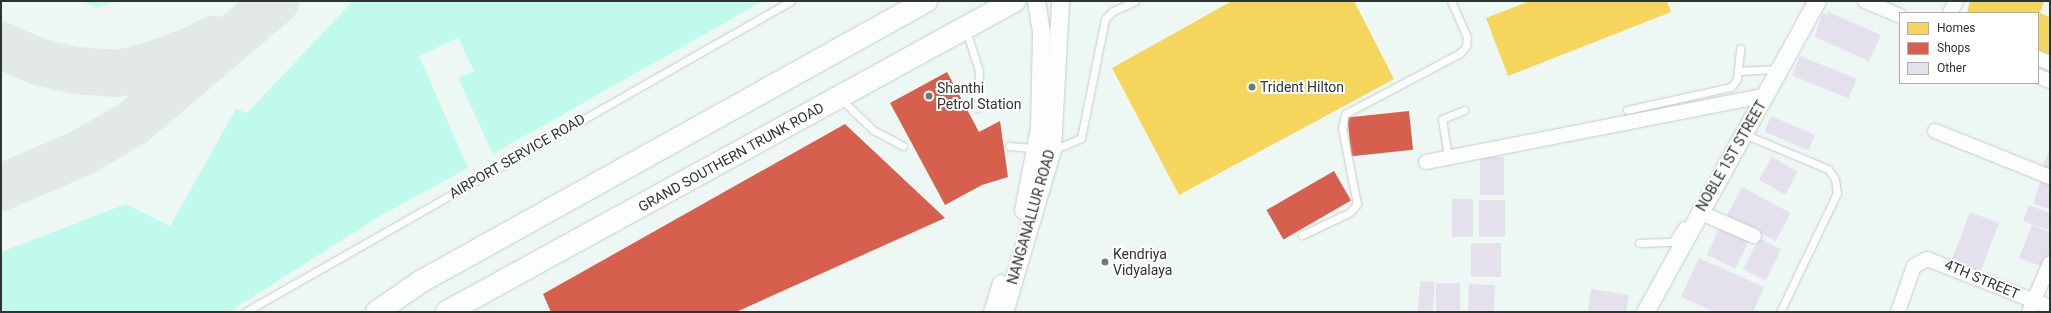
<!DOCTYPE html>
<html>
<head>
<meta charset="utf-8">
<style>
	body { margin:0 }
	#map { position:relative; width:2051px; height:313px; overflow:hidden; background:#edf8f5; font-family:Roboto,sans-serif }
	div>[style] { position:absolute }
	.green>* { inset:0; background:#bffaec }
	.homes>* { inset:0; background:#f6d55c }
	.shops>* { inset:0; background:#d6604d; transform-origin:0 0 }
	.taxiway>* { height:47px; margin:-23.5px; padding:0 23.5px; transform-origin:23.5px; border-radius:23.5px; background:#e2e9e7 }
	.building>* { inset:0; background:#e4e0ec; transform-origin:0 0 }
	.roads { filter:drop-shadow(0 0 1px #c4cdcb) drop-shadow(0 0 1px #c4cdcb) }
	.service>* { height:7px; margin:-3.5px; padding:0 3.5px; transform-origin:3.5px; border-radius:3.5px; background:#fcfefe }
	.minor>* { height:14px; margin:-7px; padding:0 7px; transform-origin:7px; border-radius:7px; background:#fcfefe }
	.tertiary>* { height:17px; margin:-8.5px; padding:0 8.5px; transform-origin:8.5px; border-radius:8.5px; background:#fcfefe }
	.primary>* { height:22px; margin:-11px; padding:0 11px; transform-origin:11px; border-radius:11px; background:#fcfefe }
	.dots>* { width:11px; height:11px; translate:-50% -50%; box-sizing:border-box; border:2px solid #fff; border-radius:50% }
	span { translate:-50% -50%; white-space:nowrap; text-align:center; line-height:1.15; -webkit-text-stroke:4px #fff; paint-order:stroke }
	.poi-label { font-size:14px; color:#2d3532 }
	.left { translate:0 -50%; text-align:left }
	.street-label { font-size:14px; color:#2d3532 }
	.frame { position:absolute; inset:0; border:2px solid #2d3532; pointer-events:none }
	.legend { position:absolute; left:1899px; top:12px; width:140px; height:72px; box-sizing:border-box; background:#fff; border:1px solid #abaead; margin:0; padding:5px 7px; list-style:none; font-size:12px; color:#2d3532 }
	.legend li { display:flex; align-items:center; gap:8px; height:20px }
	.legend b { width:20px; border:1px solid #abaead }
</style>
</head>
<body>
<div id="map">
	<div class="green">
		<i style="clip-path:polygon(80px 1px,119px 1px,97px 7px)"></i>
		<i style="clip-path:polygon(353px 1px,763px 1px,493px 154px,458px 78px,474px 71px,458px 38px,419px 56px,468px 168px,383px 214px,229px 312px,1px 312px,1px 252px,126px 204px,170px 226px,236px 109px,247px 113px)"></i>
	</div>
	<div class="homes">
		<i style="clip-path:polygon(1232px 1px,1354px 1px,1394px 79px,1179px 195px,1112px 68px)"></i>
		<i style="clip-path:polygon(1530px 1px,1667px 1px,1671px 12px,1508px 76px,1486px 18px)"></i>
		<i style="clip-path:polygon(1970px 1px,2044px 2px,2040px 13px,2050px 17px,2050px 59px,2038px 54px,2038px 13px,1967px 13px)"></i>
	</div>
	<div class="shops">
		<i style="clip-path:polygon(947px 72px,979px 132px,1000px 121px,1008px 177px,982px 185px,945px 205px,890px 103px)"></i>
		<i style="left:1409px;top:111px;width:39px;height:62px;rotate:84deg"></i>
		<i style="clip-path:polygon(845px 124px,945px 218px,736px 312px,551px 312px,543px 294px)"></i>
		<i style="left:1334px;top:171px;width:34px;height:78px;rotate:60deg"></i>
	</div>
	<div class="taxiway">
		<i style="left:1px;top:45px;width:43px;rotate:23.6deg"></i>
		<i style="left:40px;top:62px;width:36px;rotate:13deg"></i>
		<i style="left:75px;top:70px;width:42px;rotate:4.1deg"></i>
		<i style="left:117px;top:73px;width:31px;rotate:-13deg"></i>
		<i style="left:147px;top:66px;width:50px;rotate:-19.9deg"></i>
		<i style="left:194px;top:49px;width:21px;rotate:-29deg"></i>
		<i style="left:1px;top:187px;width:88px;rotate:-23.4deg"></i>
		<i style="left:82px;top:152px;width:59px;rotate:-30.5deg"></i>
		<i style="left:133px;top:122px;width:187px;rotate:-40.4deg"></i>
	</div>
	<div class="building">
		<i style="clip-path:polygon(1828px 12px,1881px 35px,1869px 61px,1815px 37px,1822px 13px,1827px 15px)"></i>
		<i style="left:1800px;top:56px;width:61px;height:21px;rotate:22deg"></i>
		<i style="left:1771px;top:116px;width:48px;height:17px;rotate:23deg"></i>
		<i style="clip-path:polygon(2050px 149px,2050px 174px,2041px 171px)"></i>
		<i style="left:1504px;top:157px;width:38px;height:24px;rotate:90deg"></i>
		<i style="left:1772px;top:157px;width:30px;height:26px;rotate:30deg"></i>
		<i style="clip-path:polygon(2041px 180px,2050px 183px,2050px 209px,2033px 204px)"></i>
		<i style="left:1742px;top:187px;width:55px;height:32px;rotate:28deg"></i>
		<i style="left:1452px;top:199px;width:21px;height:38px"></i>
		<i style="left:1479px;top:200px;width:26px;height:37px"></i>
		<i style="clip-path:polygon(2029px 205px,2050px 213px,2050px 231px,2023px 221px)"></i>
		<i style="left:1970px;top:212px;width:31px;height:53px;rotate:21deg"></i>
		<i style="left:1721px;top:225px;width:32px;height:33px;rotate:26deg"></i>
		<i style="clip-path:polygon(2032px 225px,2050px 232px,2050px 255px,2045px 268px,2019px 258px)"></i>
		<i style="left:1759px;top:238px;width:25px;height:35px;rotate:27deg"></i>
		<i style="left:1471px;top:243px;width:30px;height:34px"></i>
		<i style="clip-path:polygon(1699px 258px,1764px 287px,1753px 312px,1715px 312px,1681px 297px)"></i>
		<i style="left:1420px;top:281px;width:15px;height:31px;rotate:4deg"></i>
		<i style="left:1436px;top:283px;width:24px;height:29px"></i>
		<i style="left:1469px;top:284px;width:26px;height:28px;rotate:2deg"></i>
		<i style="clip-path:polygon(1591px 289px,1629px 295px,1626px 312px,1588px 312px)"></i>
	</div>
	<div class="roads">
		<div class="service">
			<i style="left:966px;top:30px;width:43px;rotate:72.4deg"></i>
			<i style="left:979px;top:71px;width:37px;rotate:93deg"></i>
			<i style="left:1738px;top:71px;width:40px;rotate:-2.9deg"></i>
			<i style="left:840px;top:98px;width:46px;rotate:44.1deg"></i>
			<i style="left:873px;top:130px;width:34px;rotate:28deg"></i>
			<i style="left:1627px;top:110px;width:107px;rotate:-12.5deg"></i>
			<i style="left:1731px;top:87px;width:10px;rotate:-53deg"></i>
			<i style="left:1737px;top:79px;width:31px;rotate:-84deg"></i>
			<i style="left:1744px;top:134px;width:91px;rotate:22.6deg"></i>
			<i style="left:1828px;top:169px;width:12px;rotate:55deg"></i>
			<i style="left:1835px;top:179px;width:14px;rotate:82deg"></i>
			<i style="left:1837px;top:193px;width:132px;rotate:115.6deg"></i>
			<i style="left:1009px;top:146px;width:25px;rotate:5deg"></i>
			<i style="left:1053px;top:150px;width:30px;rotate:-23deg"></i>
			<i style="left:1081px;top:138px;width:121px;rotate:-78.6deg"></i>
			<i style="left:1105px;top:19px;width:11px;rotate:-45deg"></i>
			<i style="left:1113px;top:11px;width:24px;rotate:-24deg"></i>
			<i style="left:1448px;top:157px;width:38px;rotate:-99deg"></i>
			<i style="left:1442px;top:119px;width:24px;rotate:-22deg"></i>
			<i style="left:1302px;top:235px;width:52px;rotate:-25.1deg"></i>
			<i style="left:1349px;top:213px;width:12px;rotate:-48deg"></i>
			<i style="left:1357px;top:204px;width:77px;rotate:-101.2deg"></i>
			<i style="left:1342px;top:128px;width:14px;rotate:-78deg"></i>
			<i style="left:1345px;top:114px;width:130px;rotate:-27.9deg"></i>
			<i style="left:1460px;top:53px;width:9px;rotate:-49deg"></i>
			<i style="left:1466px;top:46px;width:9px;rotate:-84deg"></i>
			<i style="left:1467px;top:37px;width:39px;rotate:-114deg"></i>
			<i style="left:1639px;top:243px;width:33px;rotate:-2deg"></i>
			<i style="left:1672px;top:242px;width:20px;rotate:-57deg"></i>
			<i style="left:245px;top:312px;width:628px;rotate:-29.67deg"></i>
		</div>
		<div class="minor">
			<i style="left:1865px;top:1px;width:38px;rotate:23deg"></i>
			<i style="left:1950px;top:13px;width:13px;rotate:-63deg"></i>
			<i style="left:2038px;top:58px;width:13px;rotate:23deg"></i>
			<i style="left:2038px;top:76px;width:13px;rotate:23deg"></i>
			<i style="left:1935px;top:131px;width:124px;rotate:21.8deg"></i>
			<i style="left:1426px;top:162px;width:347px;rotate:-11.1deg"></i>
			<i style="left:1699px;top:212px;width:60px;rotate:23.6deg"></i>
			<i style="left:1898px;top:312px;width:49px;rotate:-70.8deg"></i>
			<i style="left:1914px;top:266px;width:15px;rotate:-28deg"></i>
			<i style="left:1927px;top:259px;width:132px;rotate:21.3deg"></i>
			<i style="left:2029px;top:312px;width:53px;rotate:-66.8deg"></i>
		</div>
		<div class="tertiary">
			<i style="left:1023px;top:210px;width:84px;rotate:-79deg"></i>
			<i style="left:1039px;top:128px;width:96px;rotate:-88.8deg"></i>
			<i style="left:1041px;top:32px;width:31px;rotate:-99deg"></i>
			<i style="left:992px;top:312px;width:30px;rotate:-73deg"></i>
			<i style="left:1004px;top:312px;width:169px;rotate:-73.5deg"></i>
			<i style="left:1052px;top:150px;width:149px;rotate:-86.9deg"></i>
			<i style="left:1645px;top:312px;width:355px;rotate:-61.1deg"></i>
		</div>
		<div class="primary">
			<i style="left:377px;top:312px;width:52px;rotate:-34.9deg"></i>
			<i style="left:420px;top:282px;width:579px;rotate:-29.04deg"></i>
			<i style="left:447px;top:312px;width:647px;rotate:-28.74deg"></i>
		</div>
	</div>
	<div class="dots">
		<i style="left:1252px;top:87px;background:#707976"></i>
		<i style="left:929px;top:96px;background:#707976"></i>
		<i style="left:1105px;top:262px;background:#707976"></i>
	</div>
	<div class="poi-label">
		<span class="left" style="left:1260px;top:87px">Trident Hilton</span>
		<span class="left" style="left:937px;top:96px">Shanthi<br>Petrol Station</span>
		<span class="left" style="left:1113px;top:262px">Kendriya<br>Vidyalaya</span>
	</div>
	<div class="street-label">
		<span style="left:517px;top:156px;rotate:-30deg">AIRPORT SERVICE ROAD</span>
		<span style="left:1731px;top:156px;rotate:-60deg">NOBLE 1ST STREET</span>
		<span style="left:731px;top:157px;rotate:-29deg">GRAND SOUTHERN TRUNK ROAD</span>
		<span style="left:1031px;top:217px;rotate:-74deg">NANGANALLUR ROAD</span>
		<span style="left:1982px;top:279px;rotate:23deg">4TH STREET</span>
	</div>
	<div class="frame"></div>
	<ul class="legend">
	<li><b style="height:11px;background:#f6d55c"></b>Homes</li>
	<li><b style="height:11px;background:#d6604d"></b>Shops</li>
	<li><b style="height:11px;background:#e4e0ec"></b>Other</li>
	</ul>
</div>
</body>
</html>
